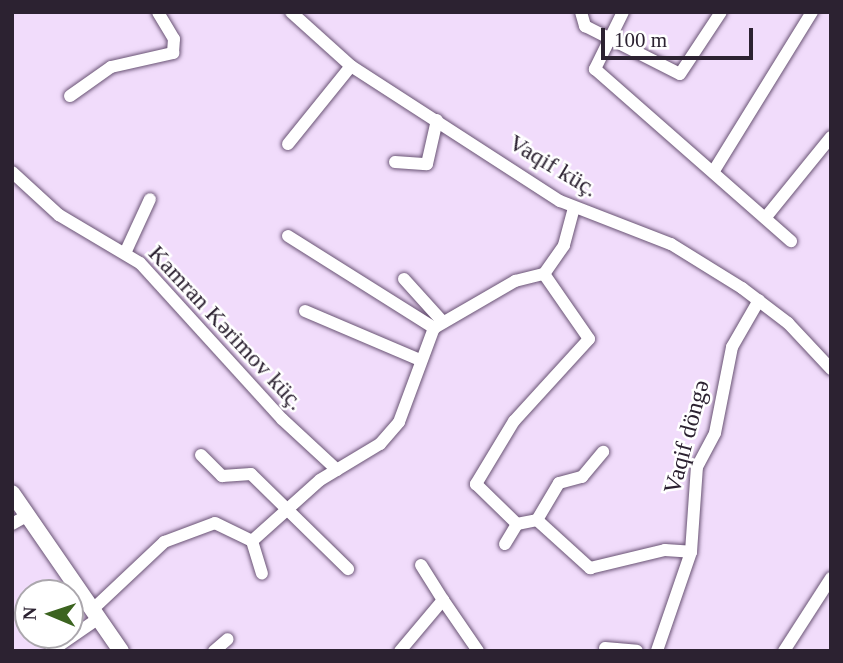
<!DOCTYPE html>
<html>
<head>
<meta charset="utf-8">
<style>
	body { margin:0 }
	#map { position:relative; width:843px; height:663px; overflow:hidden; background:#f1dcfb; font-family:"Times New Roman",serif }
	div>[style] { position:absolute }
	.roads { filter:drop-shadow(0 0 2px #695374) drop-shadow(0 0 2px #695374) }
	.minor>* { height:12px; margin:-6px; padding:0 6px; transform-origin:6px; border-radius:6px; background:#fff }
	.major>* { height:16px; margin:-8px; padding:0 8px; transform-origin:8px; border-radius:8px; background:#fff }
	span { translate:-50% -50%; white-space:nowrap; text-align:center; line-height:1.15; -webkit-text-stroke:5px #fff; paint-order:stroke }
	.street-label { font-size:24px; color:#2c2231 }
	.frame { position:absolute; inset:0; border:14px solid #2c2231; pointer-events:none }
	.north { position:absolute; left:14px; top:579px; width:70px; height:70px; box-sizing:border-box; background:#fff; border:2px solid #aba7ad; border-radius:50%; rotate:272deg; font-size:19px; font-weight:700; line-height:28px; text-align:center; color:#2c2231 }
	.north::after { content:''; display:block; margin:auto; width:24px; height:32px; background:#3c6420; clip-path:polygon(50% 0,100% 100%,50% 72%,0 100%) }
	.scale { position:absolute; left:601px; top:28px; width:152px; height:32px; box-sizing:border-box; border:4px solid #2c2231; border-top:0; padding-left:9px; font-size:21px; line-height:24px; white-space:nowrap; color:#2c2231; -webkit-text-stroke:5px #fff; paint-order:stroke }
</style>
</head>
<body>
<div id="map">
	<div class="roads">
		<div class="minor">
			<i style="left:291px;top:12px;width:81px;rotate:42deg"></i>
			<i style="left:351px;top:66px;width:249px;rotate:32.9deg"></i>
			<i style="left:560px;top:201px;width:119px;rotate:21.2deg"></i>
			<i style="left:671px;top:244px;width:84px;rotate:31.8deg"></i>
			<i style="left:742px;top:288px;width:58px;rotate:37.3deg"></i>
			<i style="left:788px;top:323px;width:63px;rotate:46.9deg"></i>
			<i style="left:581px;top:12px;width:15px;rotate:74deg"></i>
			<i style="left:585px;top:26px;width:106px;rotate:26.8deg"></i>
			<i style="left:680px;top:74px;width:74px;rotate:-56.5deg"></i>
			<i style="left:623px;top:12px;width:64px;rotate:116.2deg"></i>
			<i style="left:595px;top:69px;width:261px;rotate:41.3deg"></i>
			<i style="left:70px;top:96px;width:50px;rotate:-35.3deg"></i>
			<i style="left:111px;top:67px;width:64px;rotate:-12.7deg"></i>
			<i style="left:173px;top:53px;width:14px;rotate:-86deg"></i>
			<i style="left:174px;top:39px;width:31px;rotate:-121deg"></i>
			<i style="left:288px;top:144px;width:100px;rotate:-51.1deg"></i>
			<i style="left:395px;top:162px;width:32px;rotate:4deg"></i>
			<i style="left:427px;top:164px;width:45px;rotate:-77.2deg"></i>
			<i style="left:715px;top:169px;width:185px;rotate:-58.3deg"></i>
			<i style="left:12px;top:172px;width:64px;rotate:42.5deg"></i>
			<i style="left:59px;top:215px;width:94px;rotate:30.7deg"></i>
			<i style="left:140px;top:263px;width:211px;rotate:47.7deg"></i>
			<i style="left:282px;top:419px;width:75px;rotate:42.8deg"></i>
			<i style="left:766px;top:217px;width:103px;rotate:-50.9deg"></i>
			<i style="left:288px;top:236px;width:173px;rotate:32.2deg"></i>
			<i style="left:126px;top:251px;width:57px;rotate:-65.2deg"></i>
			<i style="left:544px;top:274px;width:79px;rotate:55.3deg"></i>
			<i style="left:589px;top:339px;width:111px;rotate:132.4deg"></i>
			<i style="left:514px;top:421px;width:74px;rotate:121.1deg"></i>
			<i style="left:476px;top:484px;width:57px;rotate:44.3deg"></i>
			<i style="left:517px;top:524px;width:20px;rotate:-11deg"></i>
			<i style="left:537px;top:520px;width:72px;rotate:42.2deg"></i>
			<i style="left:590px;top:568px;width:77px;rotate:-13.5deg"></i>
			<i style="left:665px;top:550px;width:26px;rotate:4deg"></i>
			<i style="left:691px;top:552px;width:105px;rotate:109deg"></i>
			<i style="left:404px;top:279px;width:55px;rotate:47.9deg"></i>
			<i style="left:305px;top:311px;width:125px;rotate:23.1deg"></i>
			<i style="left:201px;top:455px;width:30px;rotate:45deg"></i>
			<i style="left:222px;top:476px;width:29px;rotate:-4deg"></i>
			<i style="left:251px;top:474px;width:136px;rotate:44.4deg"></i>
			<i style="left:537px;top:520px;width:43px;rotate:-59.3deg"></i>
			<i style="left:559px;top:483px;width:24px;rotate:-15deg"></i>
			<i style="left:582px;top:477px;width:33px;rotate:-50deg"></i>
			<i style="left:12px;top:524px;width:18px;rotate:-29deg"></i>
			<i style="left:252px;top:541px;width:34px;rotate:73deg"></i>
			<i style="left:505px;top:544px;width:23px;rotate:-59deg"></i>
			<i style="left:691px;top:552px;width:85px;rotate:-86deg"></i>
			<i style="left:697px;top:467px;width:38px;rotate:-62deg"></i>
			<i style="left:715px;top:433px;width:88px;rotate:-78.8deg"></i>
			<i style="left:732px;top:347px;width:54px;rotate:-60.1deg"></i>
			<i style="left:421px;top:565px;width:41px;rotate:57.8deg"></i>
			<i style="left:93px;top:609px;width:98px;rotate:-43.3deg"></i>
			<i style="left:164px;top:542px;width:54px;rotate:-20.4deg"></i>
			<i style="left:215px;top:523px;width:41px;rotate:25.9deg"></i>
			<i style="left:252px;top:541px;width:91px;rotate:-41.9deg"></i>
			<i style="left:320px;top:480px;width:70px;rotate:-31deg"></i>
			<i style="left:380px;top:444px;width:29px;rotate:-49deg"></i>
			<i style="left:399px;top:422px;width:100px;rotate:-69.6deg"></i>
			<i style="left:434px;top:328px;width:94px;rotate:-30.1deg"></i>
			<i style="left:515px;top:281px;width:30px;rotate:-14deg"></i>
			<i style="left:544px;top:274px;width:35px;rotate:-55deg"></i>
			<i style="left:564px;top:245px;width:38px;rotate:-75deg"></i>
			<i style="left:605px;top:648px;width:32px;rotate:5deg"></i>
			<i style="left:51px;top:651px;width:58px;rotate:-34.5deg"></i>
			<i style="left:214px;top:651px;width:18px;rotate:-41deg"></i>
			<i style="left:400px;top:651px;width:67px;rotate:-49.9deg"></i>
			<i style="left:443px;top:600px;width:62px;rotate:55.5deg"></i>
			<i style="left:784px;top:651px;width:87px;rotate:-57.2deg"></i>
		</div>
		<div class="major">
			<i style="left:12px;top:493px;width:192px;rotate:55.4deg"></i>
		</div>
	</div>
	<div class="street-label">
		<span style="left:553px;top:166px;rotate:31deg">Vaqif küç.</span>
		<span style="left:226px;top:328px;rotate:47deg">Kamran Kərimov küç.</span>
		<span style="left:687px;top:437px;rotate:-75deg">Vaqif döngə</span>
	</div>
	<div class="frame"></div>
	<div class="north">N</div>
	<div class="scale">100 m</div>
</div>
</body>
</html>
